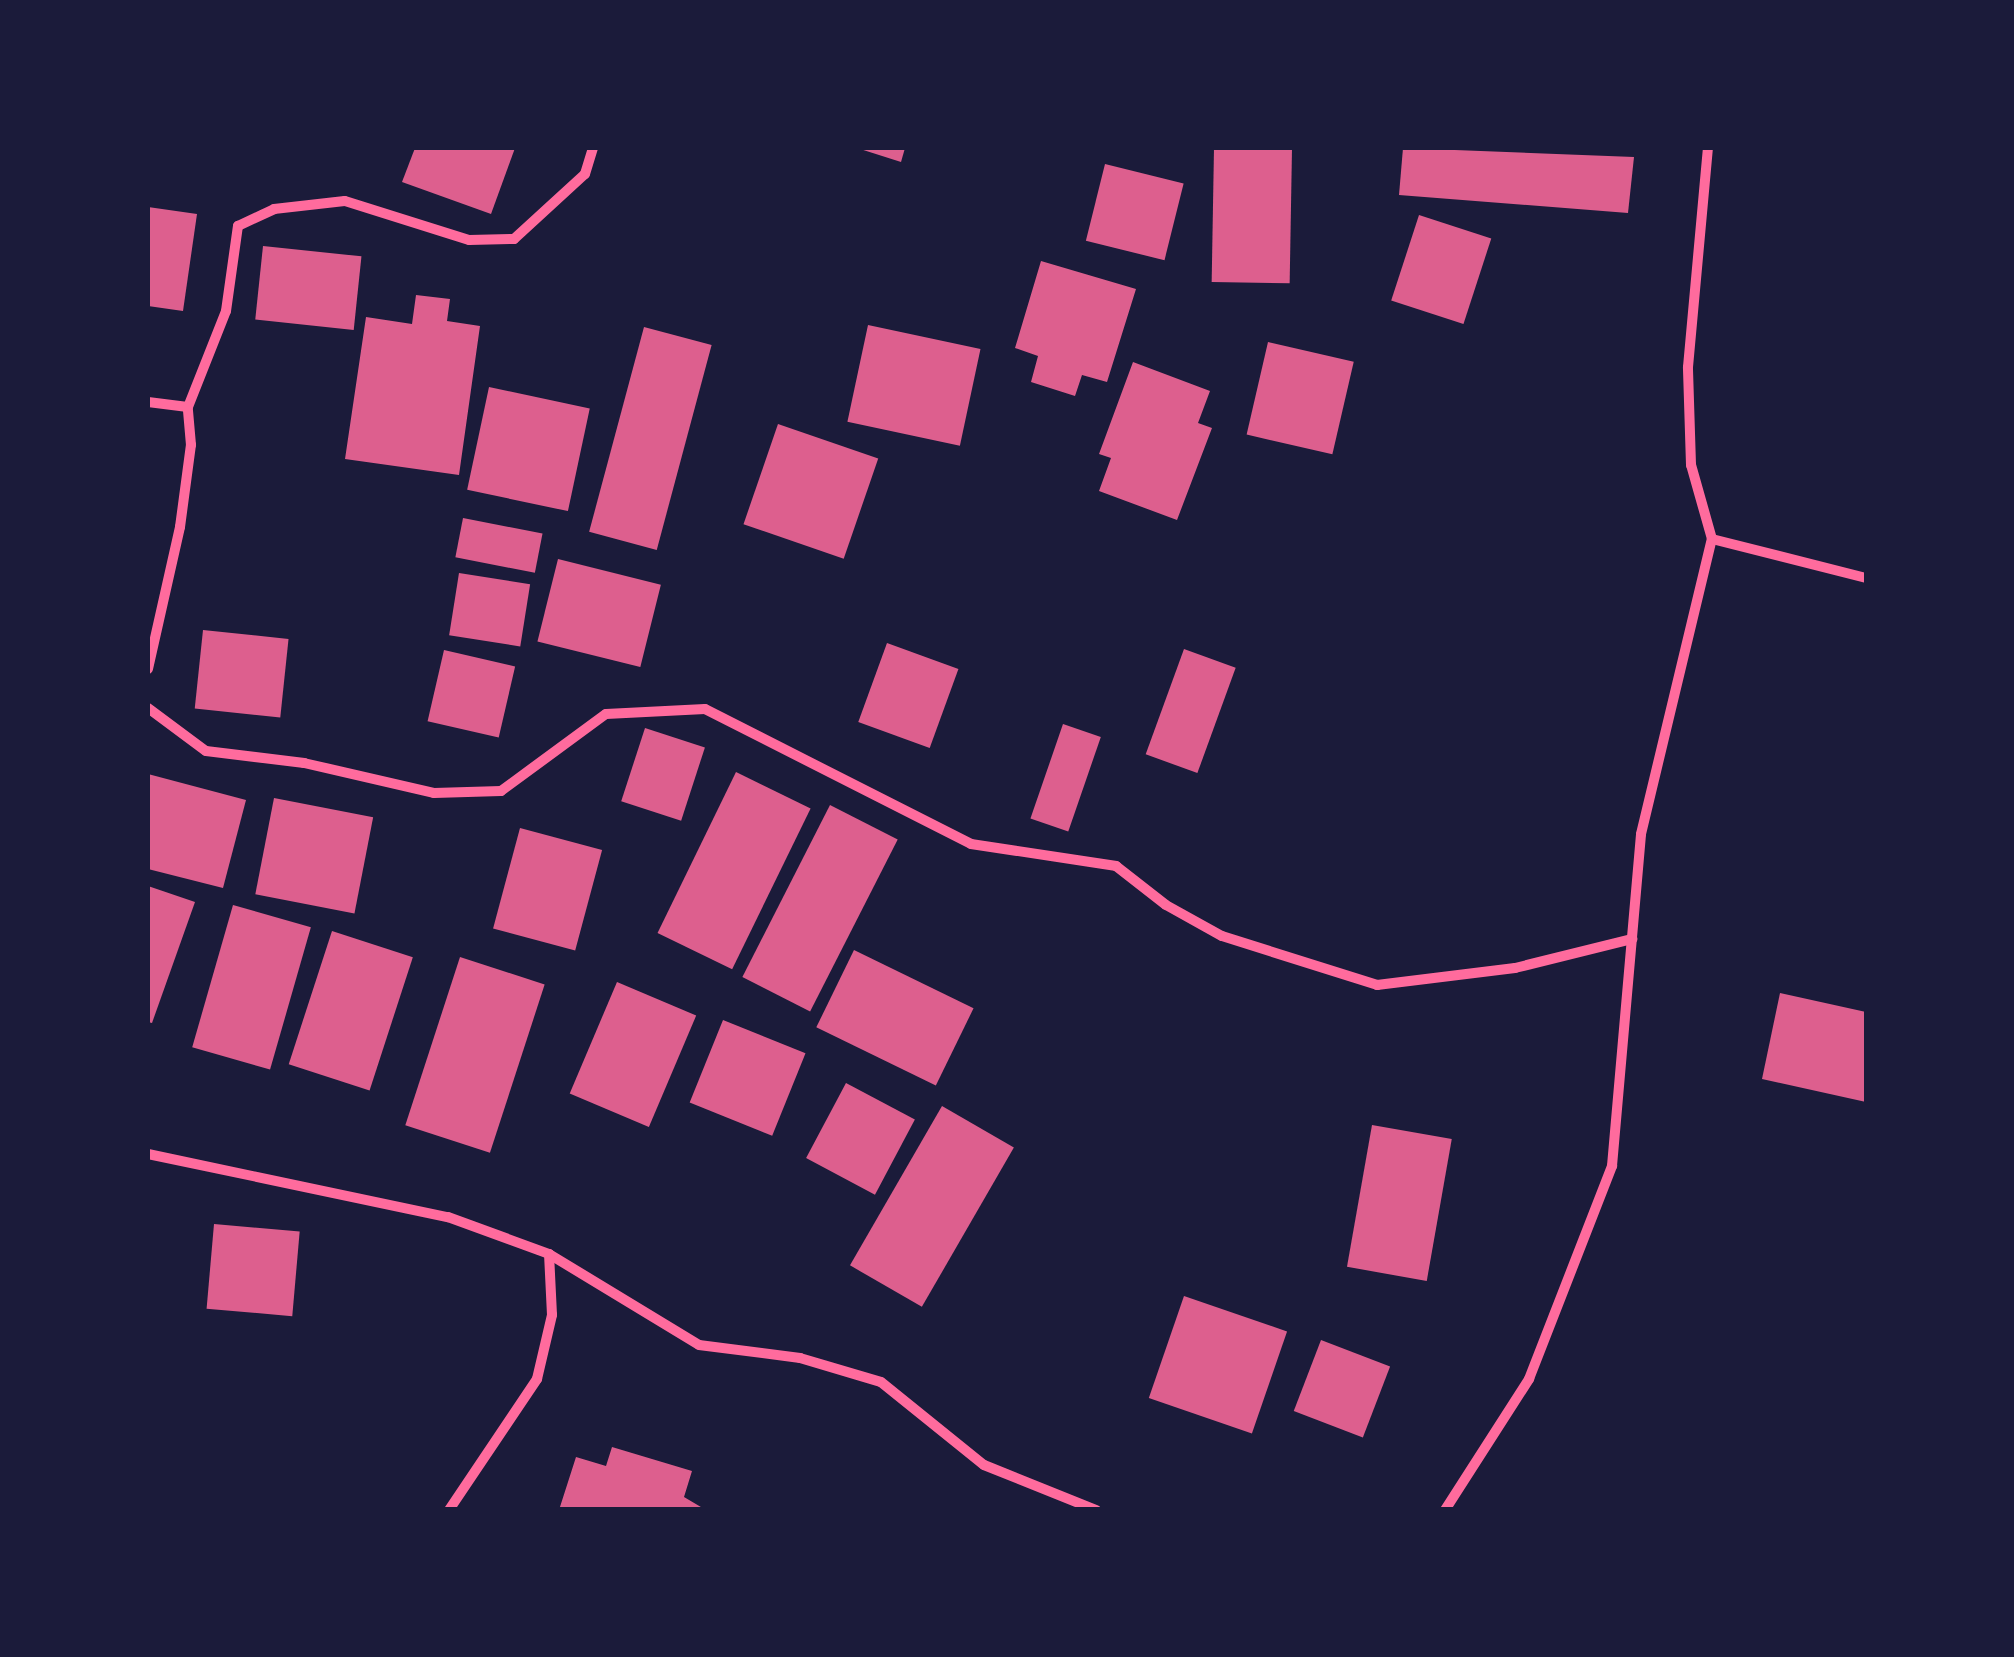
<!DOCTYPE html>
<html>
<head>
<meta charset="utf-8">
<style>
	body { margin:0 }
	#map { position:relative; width:2014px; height:1657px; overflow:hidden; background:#1b1b3a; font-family:Lato,sans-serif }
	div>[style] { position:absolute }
	.building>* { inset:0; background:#dd5f8e; transform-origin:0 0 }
	.minor>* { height:10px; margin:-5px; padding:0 5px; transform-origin:5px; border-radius:5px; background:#ff6b9d }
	span { translate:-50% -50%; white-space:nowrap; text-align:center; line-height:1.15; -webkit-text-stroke:8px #1b1b3a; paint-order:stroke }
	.frame { position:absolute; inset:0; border:150px solid #1b1b3a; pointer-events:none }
</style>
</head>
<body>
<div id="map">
	<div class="building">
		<i style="clip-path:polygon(415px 148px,515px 148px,491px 214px,402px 182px)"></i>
		<i style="clip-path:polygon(857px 148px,905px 148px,901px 162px)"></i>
		<i style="left:1214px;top:148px;width:78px;height:134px;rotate:1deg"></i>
		<i style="clip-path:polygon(1403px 148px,1634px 157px,1628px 213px,1399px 195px)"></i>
		<i style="left:1105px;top:164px;width:81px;height:79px;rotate:14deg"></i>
		<i style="clip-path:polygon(148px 207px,197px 214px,183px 311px,148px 306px)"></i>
		<i style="left:1419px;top:215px;width:76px;height:90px;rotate:18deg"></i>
		<i style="left:263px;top:246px;width:99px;height:74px;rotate:6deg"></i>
		<i style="clip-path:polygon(1041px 261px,1136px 289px,1107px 382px,1082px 375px,1075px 396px,1031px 382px,1038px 356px,1015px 348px)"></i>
		<i style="clip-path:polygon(416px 295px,450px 299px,447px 321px,480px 326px,459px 475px,345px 459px,366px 317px,412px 324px)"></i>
		<i style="left:868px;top:325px;width:115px;height:99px;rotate:12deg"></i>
		<i style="left:644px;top:327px;width:70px;height:212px;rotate:15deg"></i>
		<i style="left:1268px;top:342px;width:88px;height:95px;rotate:13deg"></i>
		<i style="clip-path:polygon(1133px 362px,1210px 391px,1198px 423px,1212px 428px,1177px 520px,1099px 491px,1111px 458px,1099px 454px)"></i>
		<i style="left:489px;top:387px;width:103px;height:105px;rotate:12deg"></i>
		<i style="left:778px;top:424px;width:106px;height:106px;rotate:19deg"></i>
		<i style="left:463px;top:518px;width:81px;height:40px;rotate:11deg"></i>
		<i style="left:558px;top:559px;width:106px;height:85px;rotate:14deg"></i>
		<i style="left:459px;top:573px;width:72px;height:63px;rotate:9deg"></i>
		<i style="left:203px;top:630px;width:86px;height:79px;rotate:6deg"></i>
		<i style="left:887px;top:643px;width:76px;height:84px;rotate:20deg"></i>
		<i style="left:1184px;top:649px;width:55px;height:112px;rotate:20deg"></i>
		<i style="left:444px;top:650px;width:73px;height:73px;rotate:13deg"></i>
		<i style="left:1063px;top:724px;width:40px;height:100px;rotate:19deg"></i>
		<i style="left:645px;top:728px;width:63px;height:77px;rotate:18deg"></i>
		<i style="left:736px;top:772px;width:83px;height:179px;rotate:26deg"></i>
		<i style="clip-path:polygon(148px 774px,246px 800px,223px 888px,148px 869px)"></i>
		<i style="left:274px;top:798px;width:101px;height:98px;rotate:11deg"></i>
		<i style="left:830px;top:805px;width:76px;height:193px;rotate:27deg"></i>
		<i style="left:520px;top:828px;width:85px;height:104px;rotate:15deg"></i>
		<i style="clip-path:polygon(148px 886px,195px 902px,152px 1023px,148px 1022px)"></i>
		<i style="left:233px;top:905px;width:81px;height:148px;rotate:16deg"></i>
		<i style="left:332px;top:931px;width:85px;height:140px;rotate:18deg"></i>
		<i style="left:854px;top:950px;width:133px;height:86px;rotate:26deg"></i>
		<i style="left:460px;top:957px;width:89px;height:177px;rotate:18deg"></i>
		<i style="left:617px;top:982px;width:86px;height:121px;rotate:23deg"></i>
		<i style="clip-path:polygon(1780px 993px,1866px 1012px,1866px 1102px,1762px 1079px)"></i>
		<i style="left:723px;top:1020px;width:89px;height:89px;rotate:22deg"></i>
		<i style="left:846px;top:1083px;width:78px;height:85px;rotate:28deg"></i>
		<i style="left:942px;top:1106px;width:83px;height:184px;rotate:30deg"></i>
		<i style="left:1372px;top:1125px;width:81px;height:144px;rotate:10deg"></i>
		<i style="left:214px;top:1224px;width:86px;height:85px;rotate:5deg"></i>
		<i style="left:1184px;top:1296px;width:109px;height:108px;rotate:19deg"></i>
		<i style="left:1321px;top:1340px;width:74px;height:76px;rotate:21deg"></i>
		<i style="clip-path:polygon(612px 1447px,692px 1471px,684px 1497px,706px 1510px,559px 1510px,576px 1457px,606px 1466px)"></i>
	</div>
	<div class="minor">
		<i style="left:148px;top:402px;width:40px;rotate:7.1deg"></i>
		<i style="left:188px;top:407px;width:103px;rotate:-68.4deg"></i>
		<i style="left:226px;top:311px;width:86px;rotate:-82deg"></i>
		<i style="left:238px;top:226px;width:40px;rotate:-25deg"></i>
		<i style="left:274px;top:209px;width:71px;rotate:-6.4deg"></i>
		<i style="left:345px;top:201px;width:130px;rotate:17.5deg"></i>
		<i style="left:469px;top:240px;width:45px;rotate:-1.3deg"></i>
		<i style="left:514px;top:239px;width:96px;rotate:-42.5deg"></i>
		<i style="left:585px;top:174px;width:27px;rotate:-73deg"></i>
		<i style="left:1712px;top:539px;width:159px;rotate:14.2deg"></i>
		<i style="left:148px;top:669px;width:146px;rotate:-77.3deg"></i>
		<i style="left:180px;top:527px;width:83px;rotate:-82.4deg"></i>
		<i style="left:191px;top:445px;width:38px;rotate:-95deg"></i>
		<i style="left:148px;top:708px;width:72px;rotate:36.6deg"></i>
		<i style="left:206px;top:751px;width:99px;rotate:7deg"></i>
		<i style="left:304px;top:763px;width:133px;rotate:13deg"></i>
		<i style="left:434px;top:793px;width:67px;rotate:-1.7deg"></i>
		<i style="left:501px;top:791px;width:130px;rotate:-36.3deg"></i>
		<i style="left:606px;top:714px;width:99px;rotate:-2.9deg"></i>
		<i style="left:705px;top:709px;width:298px;rotate:26.9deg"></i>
		<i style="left:971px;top:844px;width:147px;rotate:8.6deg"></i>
		<i style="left:1116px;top:866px;width:63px;rotate:38deg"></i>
		<i style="left:1166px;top:905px;width:64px;rotate:29deg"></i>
		<i style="left:1222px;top:936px;width:163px;rotate:17.5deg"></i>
		<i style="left:1377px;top:985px;width:139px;rotate:-7deg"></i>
		<i style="left:1515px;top:968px;width:121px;rotate:-13.9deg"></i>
		<i style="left:148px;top:1154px;width:307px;rotate:11.9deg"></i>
		<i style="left:448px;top:1217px;width:108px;rotate:20.1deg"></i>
		<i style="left:549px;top:1254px;width:175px;rotate:31.2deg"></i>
		<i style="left:699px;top:1345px;width:102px;rotate:7.3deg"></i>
		<i style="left:800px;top:1358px;width:84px;rotate:16.5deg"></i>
		<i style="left:881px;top:1382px;width:132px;rotate:38.9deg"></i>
		<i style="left:984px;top:1465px;width:121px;rotate:21.9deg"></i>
		<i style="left:449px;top:1510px;width:158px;rotate:-56.1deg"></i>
		<i style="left:537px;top:1379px;width:66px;rotate:-76.8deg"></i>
		<i style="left:552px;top:1315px;width:61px;rotate:-92.8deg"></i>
		<i style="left:1445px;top:1510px;width:156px;rotate:-57.3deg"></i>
		<i style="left:1529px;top:1379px;width:229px;rotate:-68.7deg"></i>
		<i style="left:1612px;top:1166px;width:333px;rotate:-85deg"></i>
		<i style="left:1641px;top:834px;width:303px;rotate:-76.5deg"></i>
		<i style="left:1712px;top:539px;width:77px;rotate:-105.8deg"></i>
		<i style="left:1691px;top:465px;width:98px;rotate:-91.8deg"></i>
		<i style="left:1688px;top:367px;width:220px;rotate:-84.8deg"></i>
	</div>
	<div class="frame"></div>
</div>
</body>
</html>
